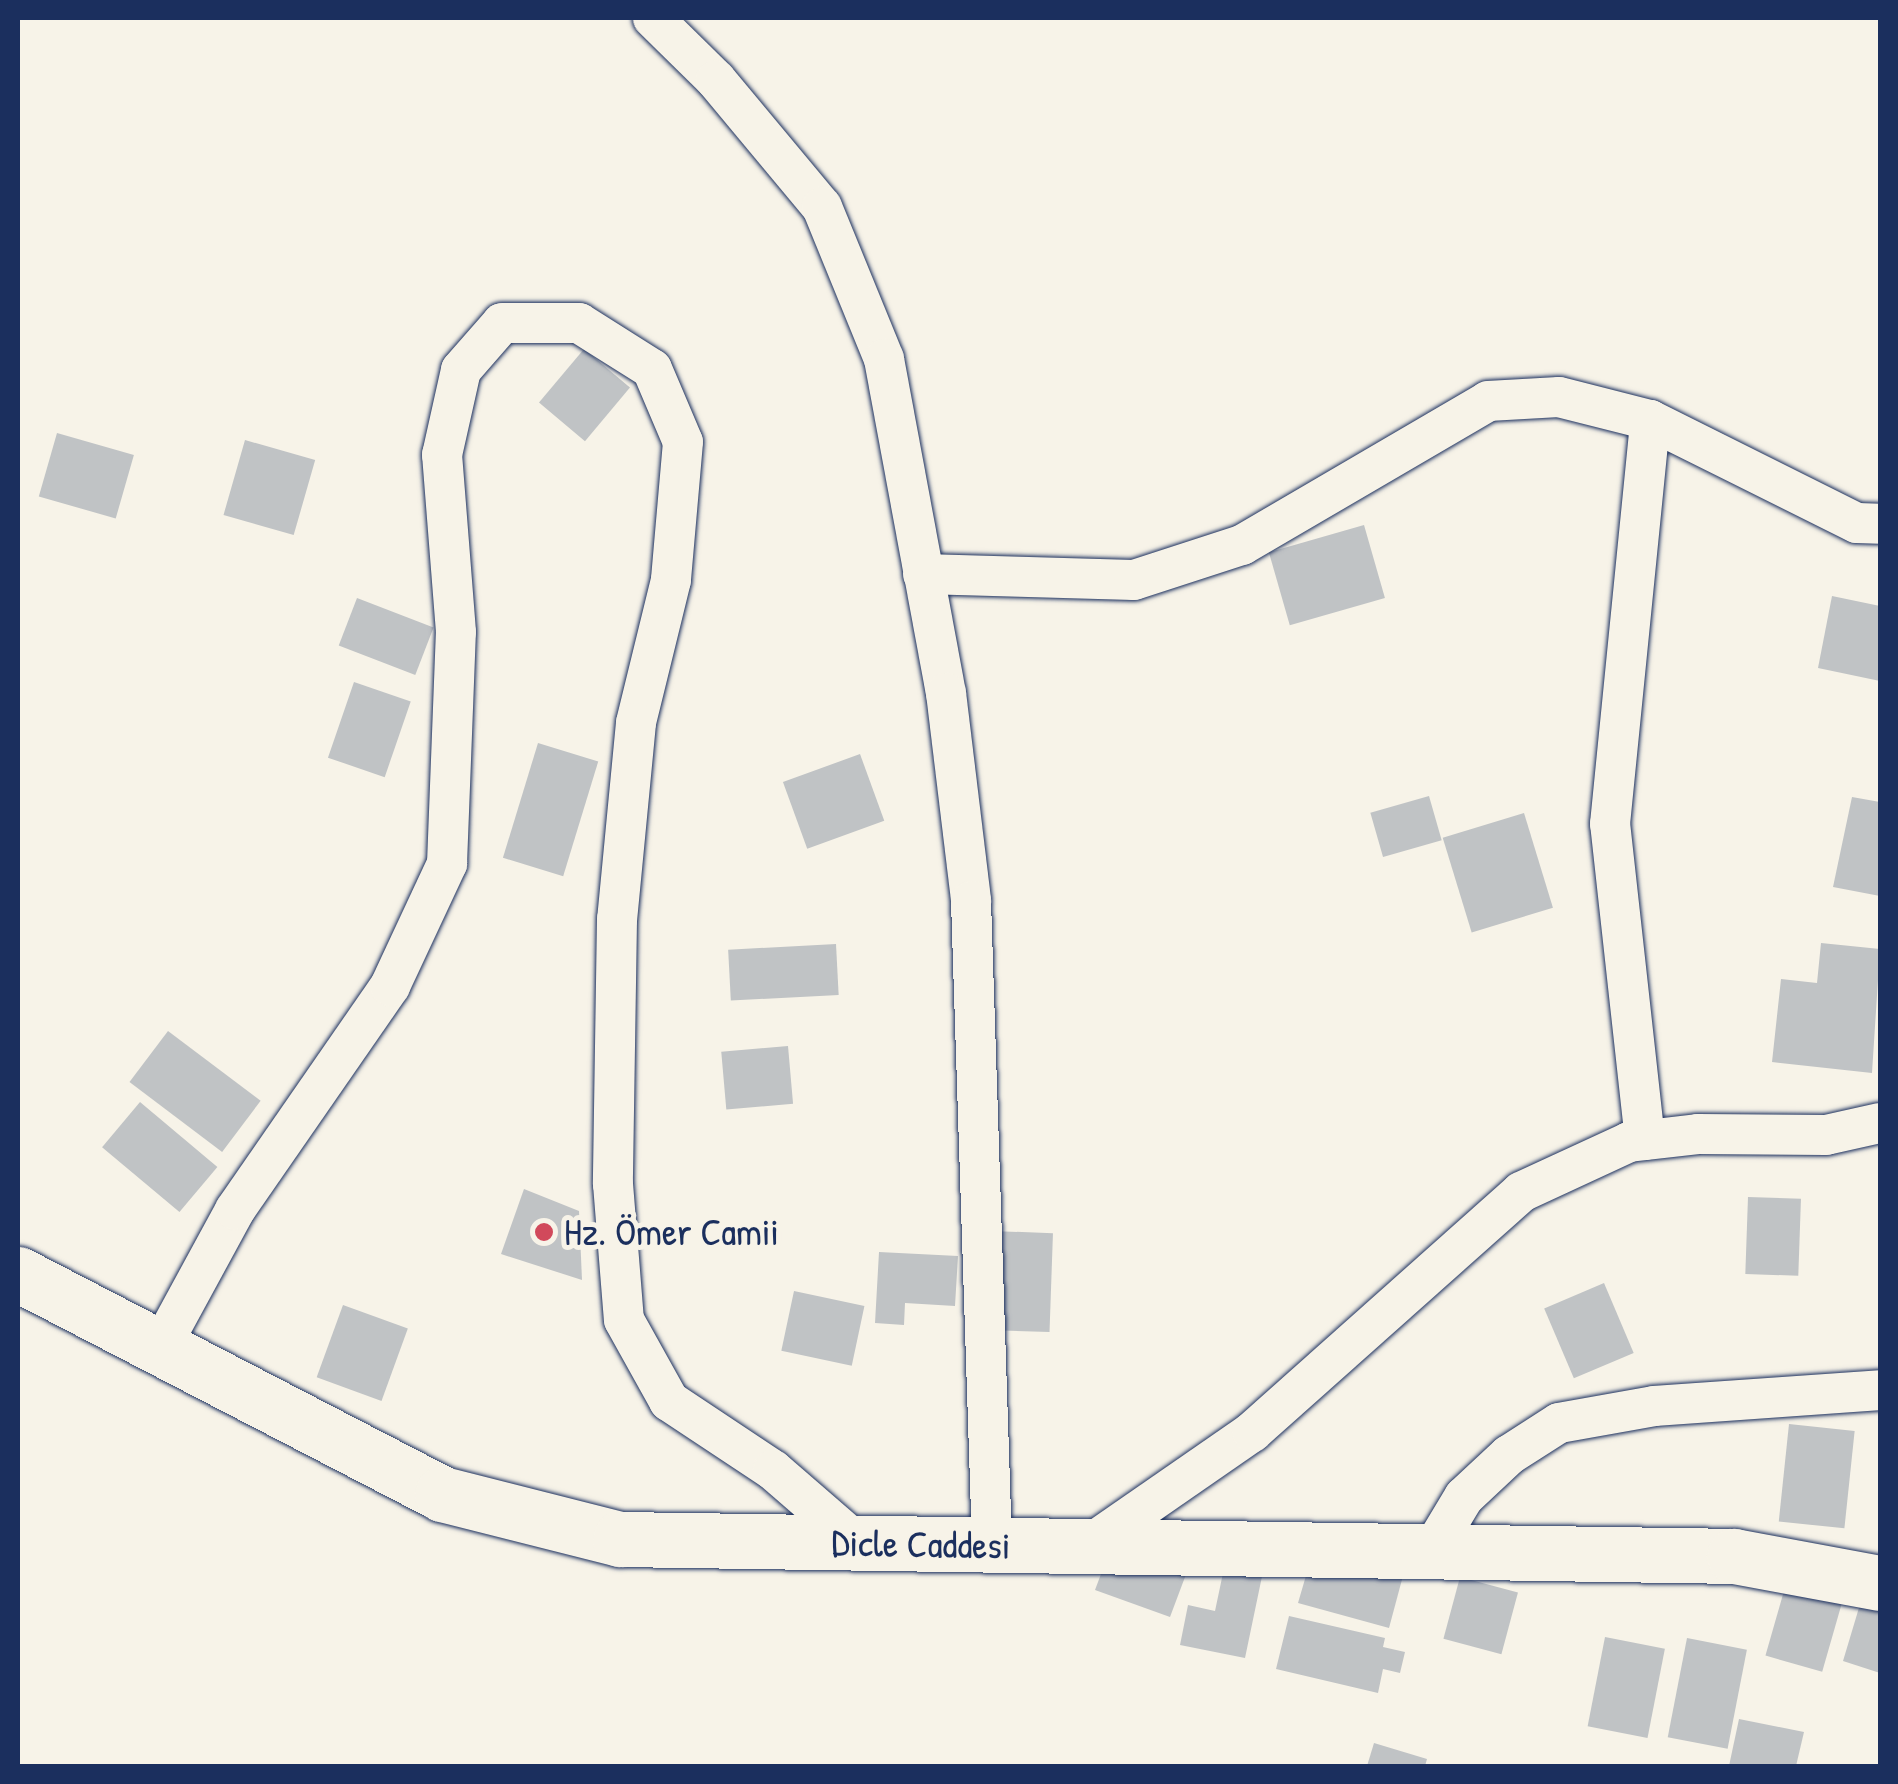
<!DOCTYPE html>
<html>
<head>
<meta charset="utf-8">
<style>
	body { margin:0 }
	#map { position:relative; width:1898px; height:1784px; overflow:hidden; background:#f7f3e8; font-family:"Patrick Hand",sans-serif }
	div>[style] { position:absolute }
	.building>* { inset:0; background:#c0c3c5; transform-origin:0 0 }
	.roads { filter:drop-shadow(0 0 2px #1b2f5e) drop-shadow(0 0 2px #1b2f5e) }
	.street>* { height:40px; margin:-20px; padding:0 20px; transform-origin:20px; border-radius:20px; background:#f7f3e8 }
	.secondary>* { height:55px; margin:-27.5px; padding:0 27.5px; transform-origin:27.5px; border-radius:27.5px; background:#f7f3e8 }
	.dots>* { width:28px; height:28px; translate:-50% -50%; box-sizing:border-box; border:5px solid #f7f3e8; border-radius:50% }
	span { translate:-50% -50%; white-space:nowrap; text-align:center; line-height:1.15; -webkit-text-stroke:10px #f7f3e8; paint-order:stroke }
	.poi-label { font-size:38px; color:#1b2f5e }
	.left { translate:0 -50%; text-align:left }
	.street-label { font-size:38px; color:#1b2f5e }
	.frame { position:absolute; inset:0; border:20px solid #1b2f5e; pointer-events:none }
</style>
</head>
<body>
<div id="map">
	<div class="building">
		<i style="left:584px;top:349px;width:60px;height:70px;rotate:40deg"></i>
		<i style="left:57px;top:433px;width:80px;height:66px;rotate:16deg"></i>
		<i style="left:245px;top:440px;width:73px;height:78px;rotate:16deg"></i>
		<i style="left:1364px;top:525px;width:76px;height:99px;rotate:74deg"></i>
		<i style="clip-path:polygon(1832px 596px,1880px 606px,1880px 681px,1818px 668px)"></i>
		<i style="left:357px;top:598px;width:82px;height:51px;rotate:21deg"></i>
		<i style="left:354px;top:682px;width:60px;height:80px;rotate:19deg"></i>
		<i style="left:538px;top:743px;width:63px;height:120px;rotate:17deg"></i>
		<i style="left:860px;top:754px;width:71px;height:82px;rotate:70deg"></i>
		<i style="left:1429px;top:796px;width:46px;height:61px;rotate:74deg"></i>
		<i style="clip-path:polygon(1852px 797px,1880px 802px,1880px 896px,1833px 887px)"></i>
		<i style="left:1524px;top:813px;width:99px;height:85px;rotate:73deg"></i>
		<i style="clip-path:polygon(1821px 943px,1880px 949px,1872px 1073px,1772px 1062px,1781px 979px,1817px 983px)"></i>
		<i style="left:836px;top:944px;width:51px;height:108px;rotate:87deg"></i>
		<i style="left:168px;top:1031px;width:116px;height:64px;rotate:37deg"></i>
		<i style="left:788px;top:1046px;width:58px;height:67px;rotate:85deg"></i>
		<i style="left:140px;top:1102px;width:101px;height:59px;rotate:40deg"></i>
		<i style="clip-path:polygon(524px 1189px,579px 1211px,582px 1280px,501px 1254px)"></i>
		<i style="left:1748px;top:1197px;width:53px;height:77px;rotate:2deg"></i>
		<i style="left:991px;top:1231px;width:62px;height:99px;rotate:2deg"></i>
		<i style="clip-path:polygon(879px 1252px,958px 1256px,955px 1306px,905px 1303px,904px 1325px,875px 1323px)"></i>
		<i style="left:1604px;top:1283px;width:76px;height:65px;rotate:67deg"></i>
		<i style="left:794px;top:1291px;width:72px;height:61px;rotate:12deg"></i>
		<i style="left:343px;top:1305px;width:69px;height:77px;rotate:20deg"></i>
		<i style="left:1789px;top:1424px;width:66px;height:98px;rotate:6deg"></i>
		<i style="clip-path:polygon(1227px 1554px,1265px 1562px,1245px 1658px,1180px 1645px,1188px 1605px,1215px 1611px)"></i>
		<i style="clip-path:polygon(1312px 1555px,1404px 1572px,1389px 1628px,1298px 1603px)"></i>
		<i style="clip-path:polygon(1107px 1558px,1188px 1569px,1170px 1617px,1095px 1590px)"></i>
		<i style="left:1790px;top:1570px;width:59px;height:89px;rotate:16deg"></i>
		<i style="left:1460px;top:1577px;width:60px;height:64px;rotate:15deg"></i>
		<i style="clip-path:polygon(1864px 1591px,1880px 1596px,1880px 1673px,1843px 1661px)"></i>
		<i style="clip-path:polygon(1289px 1616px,1385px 1638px,1383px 1647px,1405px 1652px,1400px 1673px,1383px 1669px,1378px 1693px,1276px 1669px)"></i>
		<i style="left:1605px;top:1637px;width:61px;height:91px;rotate:11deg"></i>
		<i style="left:1687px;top:1638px;width:61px;height:101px;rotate:11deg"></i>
		<i style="clip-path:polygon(1739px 1719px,1804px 1732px,1796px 1766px,1729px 1766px)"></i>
		<i style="clip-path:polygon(1374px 1743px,1427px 1759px,1425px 1766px,1367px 1766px)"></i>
	</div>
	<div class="roads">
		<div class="street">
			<i style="left:653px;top:18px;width:88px;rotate:44.5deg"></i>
			<i style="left:716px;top:80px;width:165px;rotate:50.2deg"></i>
			<i style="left:822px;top:207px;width:164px;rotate:67.8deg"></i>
			<i style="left:884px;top:359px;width:340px;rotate:79.5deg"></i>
			<i style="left:946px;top:693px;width:209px;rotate:83.1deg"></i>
			<i style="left:971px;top:901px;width:643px;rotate:88.13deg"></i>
			<i style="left:923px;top:574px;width:211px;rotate:1.6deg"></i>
			<i style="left:1134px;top:580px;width:114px;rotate:-18deg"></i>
			<i style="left:1242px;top:545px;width:285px;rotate:-30.3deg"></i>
			<i style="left:1488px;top:401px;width:71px;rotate:-3.2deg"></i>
			<i style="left:1559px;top:397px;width:94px;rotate:14.2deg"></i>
			<i style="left:1650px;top:420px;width:231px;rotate:26.5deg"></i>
			<i style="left:1857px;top:523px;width:23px;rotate:2deg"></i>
			<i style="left:1645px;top:1140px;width:318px;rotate:-96.3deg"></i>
			<i style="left:1610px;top:824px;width:406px;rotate:-84.3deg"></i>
			<i style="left:159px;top:1350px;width:159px;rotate:-61.5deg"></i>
			<i style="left:235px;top:1210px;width:272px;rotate:-55.3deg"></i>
			<i style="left:390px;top:986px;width:135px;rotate:-65deg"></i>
			<i style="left:447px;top:864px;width:232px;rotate:-87.8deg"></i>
			<i style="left:456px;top:632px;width:178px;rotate:-94.5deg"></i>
			<i style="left:442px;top:455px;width:87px;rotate:-77.4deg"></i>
			<i style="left:461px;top:370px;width:62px;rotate:-48.9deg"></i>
			<i style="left:502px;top:323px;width:77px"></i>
			<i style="left:579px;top:323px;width:86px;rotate:32.2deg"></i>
			<i style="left:652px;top:369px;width:79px;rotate:67deg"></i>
			<i style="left:683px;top:442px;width:139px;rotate:95deg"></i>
			<i style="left:671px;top:580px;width:147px;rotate:103.8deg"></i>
			<i style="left:636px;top:723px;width:197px;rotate:95.5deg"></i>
			<i style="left:617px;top:919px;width:265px;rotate:90.9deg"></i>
			<i style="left:613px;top:1184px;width:136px;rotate:85.4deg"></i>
			<i style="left:624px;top:1320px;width:93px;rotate:60.9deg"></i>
			<i style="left:669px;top:1401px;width:125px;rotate:33.6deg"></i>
			<i style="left:773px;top:1470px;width:110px;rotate:40.9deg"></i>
			<i style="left:1083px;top:1549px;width:206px;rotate:-34.7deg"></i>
			<i style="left:1252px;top:1432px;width:361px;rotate:-41.7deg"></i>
			<i style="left:1521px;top:1192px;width:119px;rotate:-24.8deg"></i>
			<i style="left:1629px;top:1142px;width:69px;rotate:-6.6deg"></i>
			<i style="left:1698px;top:1134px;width:128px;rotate:0.4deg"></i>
			<i style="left:1826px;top:1135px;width:55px;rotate:-12.5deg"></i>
			<i style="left:1432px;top:1550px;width:62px;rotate:-58.9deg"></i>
			<i style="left:1464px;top:1497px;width:62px;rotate:-43deg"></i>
			<i style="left:1509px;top:1455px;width:59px;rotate:-32.6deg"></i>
			<i style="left:1559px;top:1423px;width:97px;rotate:-10.1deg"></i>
			<i style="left:1654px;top:1406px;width:227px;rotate:-4deg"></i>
		</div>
		<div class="secondary">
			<i style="left:18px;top:1274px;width:478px;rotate:27.4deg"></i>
			<i style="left:442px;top:1494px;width:184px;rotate:14.2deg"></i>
			<i style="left:620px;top:1539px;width:1114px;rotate:0.87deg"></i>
			<i style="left:1734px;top:1556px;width:148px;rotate:10.5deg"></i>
		</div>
	</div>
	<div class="dots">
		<i style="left:544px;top:1232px;background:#d1495b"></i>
	</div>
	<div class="poi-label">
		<span class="left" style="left:564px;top:1232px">Hz. Ömer Camii</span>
	</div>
	<div class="street-label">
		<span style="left:921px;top:1544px;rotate:1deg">Dicle Caddesi</span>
	</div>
	<div class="frame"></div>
</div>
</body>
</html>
